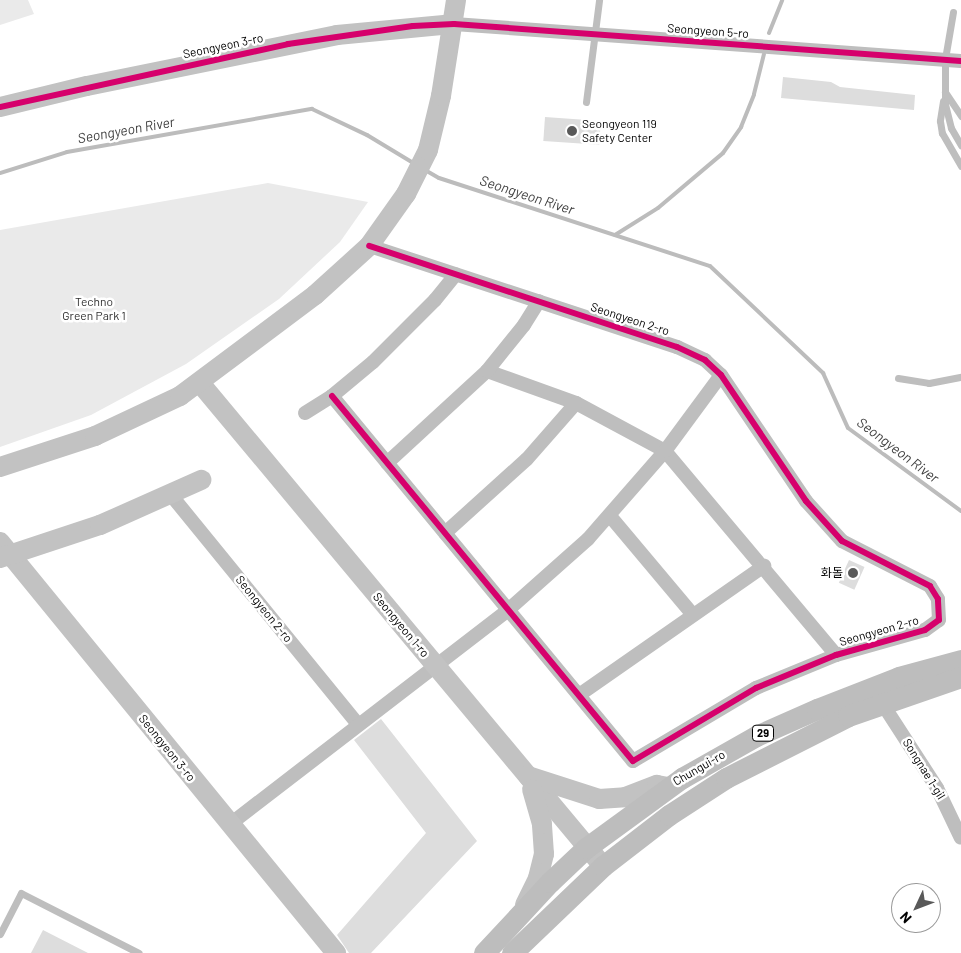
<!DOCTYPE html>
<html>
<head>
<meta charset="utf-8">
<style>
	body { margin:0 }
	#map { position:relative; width:961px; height:953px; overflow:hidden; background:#fff; font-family:Barlow,"Noto Sans KR",sans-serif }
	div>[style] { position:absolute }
	.green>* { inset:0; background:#eaeaea }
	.stream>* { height:4px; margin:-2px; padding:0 2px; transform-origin:2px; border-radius:2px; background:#bcbcbc }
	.building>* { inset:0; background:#ddd; transform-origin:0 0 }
	.lane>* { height:7px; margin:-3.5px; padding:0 3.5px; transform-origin:3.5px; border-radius:3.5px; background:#bebebe }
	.street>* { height:14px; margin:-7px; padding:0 7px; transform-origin:7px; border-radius:7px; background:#bebebe }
	.secondary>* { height:20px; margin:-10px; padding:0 10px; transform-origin:10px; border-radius:10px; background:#c2c2c2 }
	.primary>* { height:21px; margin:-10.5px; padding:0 10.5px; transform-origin:10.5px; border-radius:10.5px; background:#bdbdbd }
	.cycleway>* { height:6px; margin:-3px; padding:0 3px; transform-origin:3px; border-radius:3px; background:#d6006c }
	.dots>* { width:14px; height:14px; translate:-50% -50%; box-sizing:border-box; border:2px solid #fff; border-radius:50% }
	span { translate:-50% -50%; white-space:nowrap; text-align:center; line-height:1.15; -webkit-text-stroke:5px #fff; paint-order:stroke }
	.shield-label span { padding:1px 4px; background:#fff; border:1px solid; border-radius:4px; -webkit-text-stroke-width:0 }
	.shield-label { font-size:11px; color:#000; font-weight:700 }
	.street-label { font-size:12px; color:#000 }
	.poi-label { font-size:12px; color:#000 }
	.left { translate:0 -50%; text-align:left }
	.right { translate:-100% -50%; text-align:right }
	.park-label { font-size:12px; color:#303030 }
	.water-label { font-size:14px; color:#414141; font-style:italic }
	.north { position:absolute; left:891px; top:883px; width:50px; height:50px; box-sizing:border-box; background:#fff; border:1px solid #999; border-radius:50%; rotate:227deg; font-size:14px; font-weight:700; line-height:20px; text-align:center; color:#000 }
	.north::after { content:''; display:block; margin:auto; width:18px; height:22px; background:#595959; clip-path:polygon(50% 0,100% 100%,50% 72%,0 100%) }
</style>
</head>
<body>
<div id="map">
	<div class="green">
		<i style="clip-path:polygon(0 0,28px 0,34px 14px,0 25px)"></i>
		<i style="clip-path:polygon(268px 183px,368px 202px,340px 242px,279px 299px,186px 364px,91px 415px,0 447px,0 230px)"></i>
	</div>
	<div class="stream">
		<i style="left:769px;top:33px;width:35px;rotate:-68deg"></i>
		<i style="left:425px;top:170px;width:16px;rotate:30deg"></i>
		<i style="left:439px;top:178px;width:285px;rotate:18deg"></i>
		<i style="left:710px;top:266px;width:156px;rotate:43.4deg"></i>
		<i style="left:823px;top:373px;width:60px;rotate:65.6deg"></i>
		<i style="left:848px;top:428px;width:140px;rotate:36.3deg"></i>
		<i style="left:0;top:173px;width:70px;rotate:-17.4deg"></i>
		<i style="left:67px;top:152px;width:249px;rotate:-10deg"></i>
		<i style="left:312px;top:109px;width:61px;rotate:25.3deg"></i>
		<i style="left:367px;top:135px;width:56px;rotate:31.1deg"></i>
		<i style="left:615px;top:235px;width:51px;rotate:-32.1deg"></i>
		<i style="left:658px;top:208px;width:85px;rotate:-40.2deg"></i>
		<i style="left:723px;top:153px;width:32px;rotate:-55deg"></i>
		<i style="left:741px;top:127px;width:35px;rotate:-68deg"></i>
		<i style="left:754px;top:94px;width:41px;rotate:-76deg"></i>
	</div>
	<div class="building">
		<i style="clip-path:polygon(783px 77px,831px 82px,840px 87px,915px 95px,914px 110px,781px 98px)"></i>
		<i style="left:545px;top:117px;width:56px;height:24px;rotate:4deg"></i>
		<i style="left:849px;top:560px;width:17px;height:25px;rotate:24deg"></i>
		<i style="clip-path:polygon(381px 719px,477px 841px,371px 953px,349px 953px,337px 935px,426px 833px,354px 740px)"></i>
		<i style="clip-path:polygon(43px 930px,88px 953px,31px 953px)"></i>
	</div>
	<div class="lane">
		<i style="left:953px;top:12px;width:48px;rotate:99.7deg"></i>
		<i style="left:945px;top:59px;width:45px;rotate:90deg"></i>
		<i style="left:945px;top:104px;width:25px;rotate:76deg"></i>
		<i style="left:951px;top:128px;width:20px;rotate:60deg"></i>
		<i style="left:945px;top:92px;width:29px;rotate:56deg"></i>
		<i style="left:943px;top:101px;width:20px;rotate:99deg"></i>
		<i style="left:940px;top:121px;width:12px;rotate:81deg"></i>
		<i style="left:942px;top:133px;width:38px;rotate:60deg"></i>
		<i style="left:586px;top:102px;width:103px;rotate:-82.7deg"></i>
		<i style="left:898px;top:378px;width:31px;rotate:9deg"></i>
		<i style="left:929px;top:383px;width:33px;rotate:-11deg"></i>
		<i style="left:0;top:934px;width:46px;rotate:-62.9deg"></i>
		<i style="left:21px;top:893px;width:132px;rotate:27deg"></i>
	</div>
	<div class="street">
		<i style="left:454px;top:24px;width:508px;rotate:4.17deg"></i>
		<i style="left:487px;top:371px;width:95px;rotate:19.8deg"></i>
		<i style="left:576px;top:403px;width:101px;rotate:28.3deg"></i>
		<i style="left:665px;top:451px;width:266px;rotate:50deg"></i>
		<i style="left:332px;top:396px;width:473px;rotate:50.5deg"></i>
		<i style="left:633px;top:761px;width:143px;rotate:-30.7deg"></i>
		<i style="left:756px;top:688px;width:87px;rotate:-22.4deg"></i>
		<i style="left:836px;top:655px;width:92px;rotate:-15.7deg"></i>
		<i style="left:925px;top:630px;width:17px;rotate:-36deg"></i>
		<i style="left:939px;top:620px;width:21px;rotate:-93deg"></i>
		<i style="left:938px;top:599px;width:15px;rotate:-122deg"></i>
		<i style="left:930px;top:586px;width:99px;rotate:-152.9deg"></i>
		<i style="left:842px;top:541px;width:54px;rotate:-132deg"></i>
		<i style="left:806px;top:501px;width:152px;rotate:-124deg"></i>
		<i style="left:721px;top:375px;width:22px;rotate:-137deg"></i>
		<i style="left:705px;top:360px;width:31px;rotate:-155deg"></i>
		<i style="left:677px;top:347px;width:324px;rotate:-161.8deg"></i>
		<i style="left:305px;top:413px;width:32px;rotate:-32deg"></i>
		<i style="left:332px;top:396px;width:53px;rotate:-39.7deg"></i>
		<i style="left:373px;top:362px;width:88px;rotate:-45deg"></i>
		<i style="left:435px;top:300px;width:33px;rotate:-51deg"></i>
		<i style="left:387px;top:463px;width:136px;rotate:-42.6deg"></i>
		<i style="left:487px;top:371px;width:59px;rotate:-51.2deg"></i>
		<i style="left:524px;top:325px;width:28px;rotate:-58deg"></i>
		<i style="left:171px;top:495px;width:294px;rotate:50.8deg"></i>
		<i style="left:610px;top:516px;width:129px;rotate:50deg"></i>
		<i style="left:445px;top:533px;width:110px;rotate:-42.1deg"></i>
		<i style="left:527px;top:459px;width:74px;rotate:-48.8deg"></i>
		<i style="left:579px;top:695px;width:226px;rotate:-34.9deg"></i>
		<i style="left:882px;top:703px;width:101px;rotate:57.1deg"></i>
		<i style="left:937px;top:788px;width:55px;rotate:64.4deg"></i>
		<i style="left:229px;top:825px;width:352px;rotate:-37.6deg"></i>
		<i style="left:508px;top:610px;width:107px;rotate:-41.6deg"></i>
		<i style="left:588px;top:539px;width:117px;rotate:-48.8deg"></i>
		<i style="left:665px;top:451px;width:94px;rotate:-53.6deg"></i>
	</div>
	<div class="secondary">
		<i style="left:0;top:107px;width:89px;rotate:-13.6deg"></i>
		<i style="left:87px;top:86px;width:255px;rotate:-11.5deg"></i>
		<i style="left:337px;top:35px;width:118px;rotate:-5.4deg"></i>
		<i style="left:200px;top:383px;width:629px;rotate:50.16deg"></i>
		<i style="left:0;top:467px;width:100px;rotate:-18.1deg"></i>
		<i style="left:95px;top:436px;width:94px;rotate:-25.2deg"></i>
		<i style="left:180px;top:396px;width:169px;rotate:-36.8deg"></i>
		<i style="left:315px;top:295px;width:73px;rotate:-42.2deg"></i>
		<i style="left:369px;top:246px;width:64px;rotate:-54.6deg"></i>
		<i style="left:406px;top:194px;width:49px;rotate:-63.4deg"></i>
		<i style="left:428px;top:150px;width:56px;rotate:-76.5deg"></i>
		<i style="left:441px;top:96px;width:97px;rotate:-81.1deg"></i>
		<i style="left:0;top:542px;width:531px;rotate:50.73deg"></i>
		<i style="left:0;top:558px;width:105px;rotate:-18.3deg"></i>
		<i style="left:100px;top:525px;width:111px;rotate:-24deg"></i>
		<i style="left:528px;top:776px;width:75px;rotate:17.9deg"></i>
		<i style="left:599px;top:799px;width:26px;rotate:-4deg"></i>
		<i style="left:625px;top:797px;width:34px;rotate:-21deg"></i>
		<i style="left:657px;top:785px;width:10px;rotate:11deg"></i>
		<i style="left:525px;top:905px;width:30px;rotate:-64deg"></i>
		<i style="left:538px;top:878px;width:25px;rotate:-76deg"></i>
		<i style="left:544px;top:854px;width:30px;rotate:-94deg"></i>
		<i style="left:542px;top:824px;width:36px;rotate:-106deg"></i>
	</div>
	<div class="primary">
		<i style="left:484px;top:953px;width:97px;rotate:-47.1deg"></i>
		<i style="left:550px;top:882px;width:50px;rotate:-43.4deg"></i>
		<i style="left:586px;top:848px;width:119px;rotate:-36.1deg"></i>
		<i style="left:682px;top:778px;width:85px;rotate:-29.6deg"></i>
		<i style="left:756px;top:736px;width:67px;rotate:-23.9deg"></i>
		<i style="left:817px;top:709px;width:88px;rotate:-21.3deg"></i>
		<i style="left:899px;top:677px;width:64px;rotate:-15.3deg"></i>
		<i style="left:512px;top:953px;width:126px;rotate:-43.7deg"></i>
		<i style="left:603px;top:866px;width:83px;rotate:-37.7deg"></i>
		<i style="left:669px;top:815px;width:68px;rotate:-33deg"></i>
		<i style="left:726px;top:778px;width:137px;rotate:-26.9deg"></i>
		<i style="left:848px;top:716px;width:120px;rotate:-19deg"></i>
	</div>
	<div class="cycleway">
		<i style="left:0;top:107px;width:295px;rotate:-12.3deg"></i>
		<i style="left:288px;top:44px;width:126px;rotate:-8.2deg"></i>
		<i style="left:413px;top:26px;width:41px;rotate:-2.8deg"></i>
		<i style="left:454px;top:24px;width:508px;rotate:4.17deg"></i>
		<i style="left:332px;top:396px;width:473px;rotate:50.5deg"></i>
		<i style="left:633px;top:761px;width:143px;rotate:-30.7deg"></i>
		<i style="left:756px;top:688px;width:87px;rotate:-22.4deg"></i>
		<i style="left:836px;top:655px;width:92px;rotate:-15.7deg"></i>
		<i style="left:925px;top:630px;width:17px;rotate:-36deg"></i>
		<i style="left:939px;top:620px;width:21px;rotate:-93deg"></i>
		<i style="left:938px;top:599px;width:15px;rotate:-122deg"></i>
		<i style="left:930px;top:586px;width:99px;rotate:-152.9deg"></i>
		<i style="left:842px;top:541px;width:54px;rotate:-132deg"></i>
		<i style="left:806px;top:501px;width:152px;rotate:-124deg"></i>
		<i style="left:721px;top:375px;width:22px;rotate:-137deg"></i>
		<i style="left:705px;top:360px;width:31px;rotate:-155deg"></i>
		<i style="left:677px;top:347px;width:324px;rotate:-161.8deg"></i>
	</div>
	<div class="dots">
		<i style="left:572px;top:131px;background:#595959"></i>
		<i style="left:853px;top:573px;background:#595959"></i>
	</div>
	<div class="shield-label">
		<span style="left:763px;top:733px">29</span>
	</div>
	<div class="street-label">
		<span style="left:708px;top:31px;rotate:4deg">Seongyeon 5-ro</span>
		<span style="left:223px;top:46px;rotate:-12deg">Seongyeon 3-ro</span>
		<span style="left:630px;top:319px;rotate:18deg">Seongyeon 2-ro</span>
		<span style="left:264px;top:609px;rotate:51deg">Seongyeon 2-ro</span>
		<span style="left:401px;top:625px;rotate:50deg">Seongyeon 1-ro</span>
		<span style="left:879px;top:631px;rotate:-16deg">Seongyeon 2-ro</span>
		<span style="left:167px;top:748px;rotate:51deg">Seongyeon 3-ro</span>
		<span style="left:699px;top:768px;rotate:-30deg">Chungui-ro</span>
		<span style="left:924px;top:769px;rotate:58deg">Songnae 1-gil</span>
	</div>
	<div class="poi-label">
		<span class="left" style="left:582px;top:131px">Seongyeon 119<br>Safety Center</span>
		<span class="right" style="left:843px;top:573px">화돌</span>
	</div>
	<div class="park-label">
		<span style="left:94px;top:309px">Techno<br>Green Park 1</span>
	</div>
	<div class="water-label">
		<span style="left:126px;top:130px;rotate:-10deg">Seongyeon River</span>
		<span style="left:527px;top:195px;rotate:18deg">Seongyeon River</span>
		<span style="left:898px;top:450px;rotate:37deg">Seongyeon River</span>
	</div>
	<div class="north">N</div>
</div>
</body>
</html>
